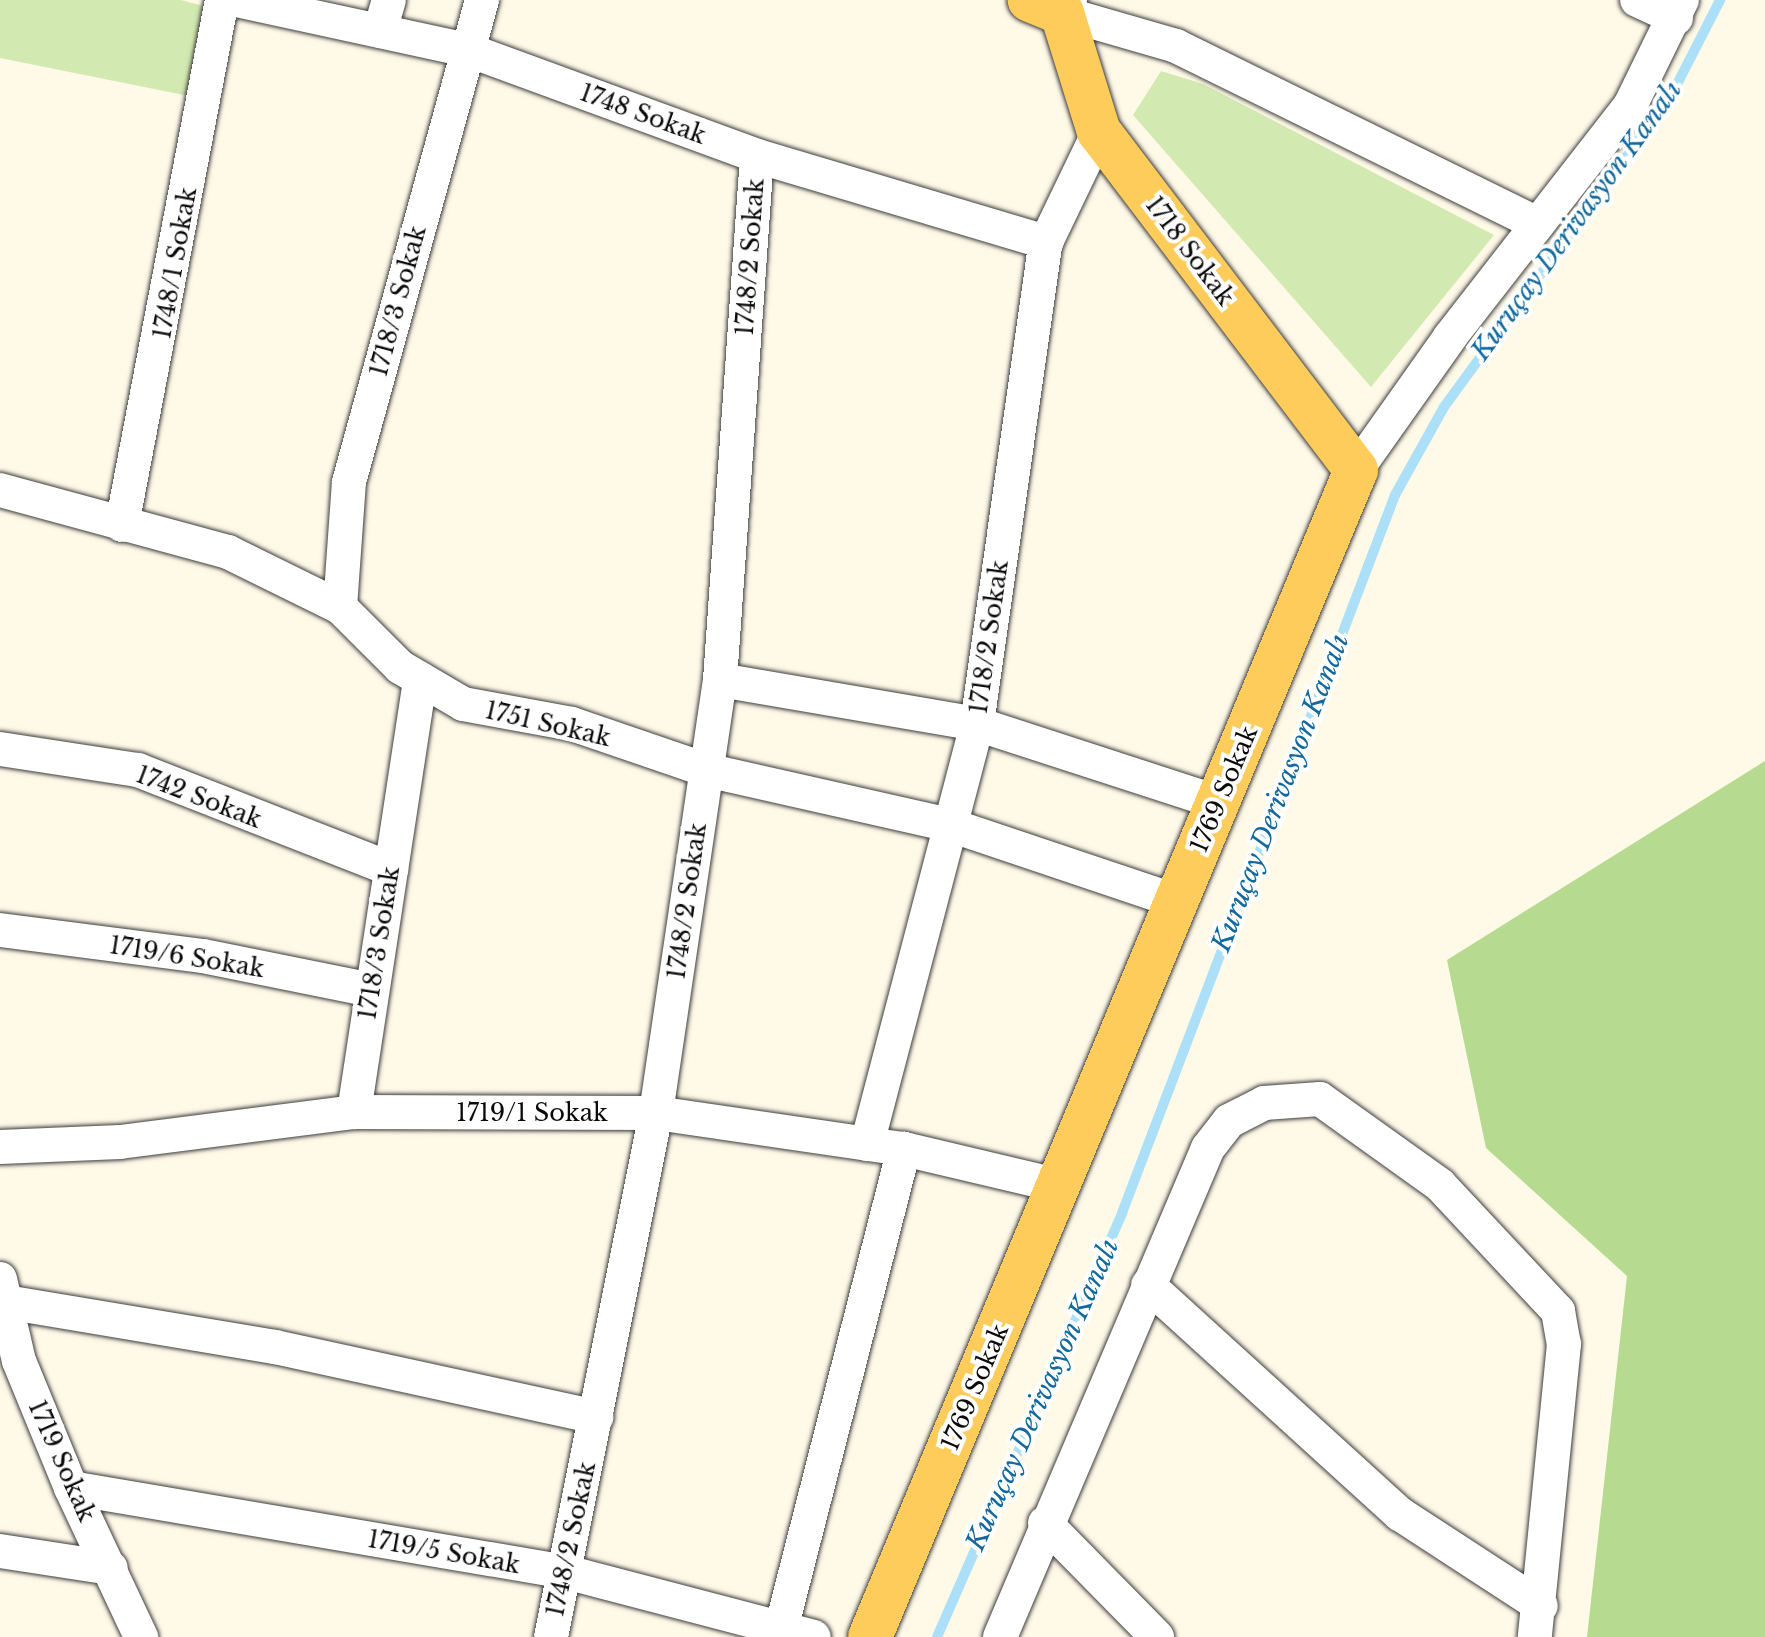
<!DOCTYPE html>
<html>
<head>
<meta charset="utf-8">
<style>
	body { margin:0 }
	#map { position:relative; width:1765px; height:1637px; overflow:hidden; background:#fff9e8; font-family:"Libre Baskerville",serif }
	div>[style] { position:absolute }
	.green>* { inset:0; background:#d2eab1 }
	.forest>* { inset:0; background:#b6db90 }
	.stream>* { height:10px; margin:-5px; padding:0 5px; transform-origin:5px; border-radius:5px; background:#abe0f8 }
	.roads { filter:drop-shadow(0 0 2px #3d3d3d) drop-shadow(0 0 2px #3d3d3d) }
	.minor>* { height:34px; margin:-17px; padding:0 17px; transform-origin:17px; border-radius:17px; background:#fff }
	.major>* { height:44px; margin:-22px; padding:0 22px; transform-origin:22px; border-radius:22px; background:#fdcc5a }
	span { translate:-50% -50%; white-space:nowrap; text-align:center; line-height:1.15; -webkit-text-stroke:8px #fff; paint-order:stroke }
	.street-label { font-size:24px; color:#0a0a0a }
	.water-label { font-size:26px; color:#11699e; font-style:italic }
</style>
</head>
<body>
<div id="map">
	<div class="green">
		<i style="clip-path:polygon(0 0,181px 0,207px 7px,204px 99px,0 58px)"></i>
		<i style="clip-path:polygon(1161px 71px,1203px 84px,1494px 235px,1371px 387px,1133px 115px)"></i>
	</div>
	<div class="forest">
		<i style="clip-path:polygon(1765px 761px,1765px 1637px,1587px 1637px,1627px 1276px,1486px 1148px,1447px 960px)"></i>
	</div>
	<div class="stream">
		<i style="left:937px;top:1637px;width:463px;rotate:-66.4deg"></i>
		<i style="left:1122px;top:1213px;width:768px;rotate:-69.18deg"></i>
		<i style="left:1395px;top:495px;width:101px;rotate:-60.9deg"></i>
		<i style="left:1444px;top:407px;width:387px;rotate:-53.9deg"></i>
		<i style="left:1672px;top:94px;width:106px;rotate:-62.9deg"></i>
	</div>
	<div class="roads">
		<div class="minor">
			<i style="left:236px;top:0;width:237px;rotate:12.2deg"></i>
			<i style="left:468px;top:50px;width:308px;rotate:20.1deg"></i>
			<i style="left:757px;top:156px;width:302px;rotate:16.6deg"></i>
			<i style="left:1070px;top:0;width:15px;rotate:122deg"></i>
			<i style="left:1062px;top:13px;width:119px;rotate:16.1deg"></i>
			<i style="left:1176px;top:46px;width:403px;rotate:26.2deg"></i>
			<i style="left:1637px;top:0;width:43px;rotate:24.8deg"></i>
			<i style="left:380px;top:31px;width:32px;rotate:-74deg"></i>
			<i style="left:1356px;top:470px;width:163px;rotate:-54.7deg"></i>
			<i style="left:1450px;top:337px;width:293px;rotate:-52.1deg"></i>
			<i style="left:1630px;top:106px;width:118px;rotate:-63.9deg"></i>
			<i style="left:0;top:490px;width:236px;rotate:15.2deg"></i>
			<i style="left:228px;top:552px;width:125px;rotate:26.2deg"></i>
			<i style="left:340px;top:607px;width:85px;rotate:45deg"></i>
			<i style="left:400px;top:667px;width:73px;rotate:30.4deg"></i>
			<i style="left:463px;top:704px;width:111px;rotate:10.4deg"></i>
			<i style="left:572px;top:724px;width:142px;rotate:18.9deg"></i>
			<i style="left:706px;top:770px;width:250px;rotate:12.7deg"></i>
			<i style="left:950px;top:825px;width:238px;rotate:18.6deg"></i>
			<i style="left:122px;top:525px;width:534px;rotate:-79.22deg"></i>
			<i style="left:340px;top:607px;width:125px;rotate:-85.9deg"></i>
			<i style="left:349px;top:482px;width:500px;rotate:-74.57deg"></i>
			<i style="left:720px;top:680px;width:261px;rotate:9.7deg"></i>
			<i style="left:977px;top:724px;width:256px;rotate:18deg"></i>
			<i style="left:0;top:749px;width:140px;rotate:8.7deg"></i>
			<i style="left:138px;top:770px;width:272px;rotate:21.4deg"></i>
			<i style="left:0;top:930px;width:205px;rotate:7.3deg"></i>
			<i style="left:203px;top:956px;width:172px;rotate:11.4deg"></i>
			<i style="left:354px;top:1112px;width:438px;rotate:-81.3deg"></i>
			<i style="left:867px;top:1144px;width:434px;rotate:-75.3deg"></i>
			<i style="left:977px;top:724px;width:487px;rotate:-81.9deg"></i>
			<i style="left:1046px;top:242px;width:122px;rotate:-64.3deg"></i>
			<i style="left:0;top:1147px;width:120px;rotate:-2.4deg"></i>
			<i style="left:120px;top:1142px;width:236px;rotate:-7.3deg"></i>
			<i style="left:354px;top:1112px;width:302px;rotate:0.2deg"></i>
			<i style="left:656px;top:1113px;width:251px;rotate:8.3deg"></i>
			<i style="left:904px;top:1149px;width:160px;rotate:13.3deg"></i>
			<i style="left:0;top:1279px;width:84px;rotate:77deg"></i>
			<i style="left:19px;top:1361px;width:137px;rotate:67.7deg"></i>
			<i style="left:71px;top:1488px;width:165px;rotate:64.8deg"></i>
			<i style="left:1148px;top:1285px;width:341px;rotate:42.3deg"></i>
			<i style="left:1400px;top:1514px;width:168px;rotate:33.1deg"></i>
			<i style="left:6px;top:1302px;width:273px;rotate:9.5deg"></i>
			<i style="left:275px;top:1347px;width:329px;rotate:12.3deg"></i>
			<i style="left:71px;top:1488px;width:502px;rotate:9.63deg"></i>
			<i style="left:566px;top:1572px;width:256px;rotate:14.7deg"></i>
			<i style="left:1045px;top:1523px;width:160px;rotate:45.5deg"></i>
			<i style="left:0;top:1551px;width:112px;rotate:8.7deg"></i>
			<i style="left:551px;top:1637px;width:534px;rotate:-78.67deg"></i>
			<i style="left:656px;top:1113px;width:438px;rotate:-81.6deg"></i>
			<i style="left:720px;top:680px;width:525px;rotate:-85.96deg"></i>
			<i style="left:779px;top:1637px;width:504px;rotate:-75.63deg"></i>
			<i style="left:1000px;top:1637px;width:531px;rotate:-66.96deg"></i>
			<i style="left:1208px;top:1148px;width:34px;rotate:-52deg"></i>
			<i style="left:1229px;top:1121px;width:39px;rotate:-27deg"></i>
			<i style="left:1264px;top:1103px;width:56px;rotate:-4.1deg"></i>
			<i style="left:1320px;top:1099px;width:148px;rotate:35.6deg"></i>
			<i style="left:1440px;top:1185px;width:173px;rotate:46.9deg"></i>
			<i style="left:1558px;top:1311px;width:34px;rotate:80deg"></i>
			<i style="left:1564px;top:1344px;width:294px;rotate:95.7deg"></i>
		</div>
		<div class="major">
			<i style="left:870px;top:1637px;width:1264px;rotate:-67.39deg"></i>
			<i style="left:1356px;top:470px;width:425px;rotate:-127.2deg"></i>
			<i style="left:1099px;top:132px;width:125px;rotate:-107.3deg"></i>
			<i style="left:1062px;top:13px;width:35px;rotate:-158deg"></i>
		</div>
	</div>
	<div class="street-label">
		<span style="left:643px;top:114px;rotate:20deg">1748 Sokak</span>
		<span style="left:1190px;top:251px;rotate:53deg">1718 Sokak</span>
		<span style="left:750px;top:257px;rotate:-86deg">1748/2 Sokak</span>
		<span style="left:175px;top:263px;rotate:-80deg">1748/1 Sokak</span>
		<span style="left:398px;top:301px;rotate:-75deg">1718/3 Sokak</span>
		<span style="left:989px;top:637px;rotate:-82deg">1718/2 Sokak</span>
		<span style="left:548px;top:724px;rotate:13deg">1751 Sokak</span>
		<span style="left:1224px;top:789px;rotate:-67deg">1769 Sokak</span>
		<span style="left:199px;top:797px;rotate:21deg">1742 Sokak</span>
		<span style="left:687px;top:901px;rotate:-82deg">1748/2 Sokak</span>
		<span style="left:379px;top:943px;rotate:-81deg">1718/3 Sokak</span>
		<span style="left:187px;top:957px;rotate:9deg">1719/6 Sokak</span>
		<span style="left:532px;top:1113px">1719/1 Sokak</span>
		<span style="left:975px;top:1387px;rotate:-67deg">1769 Sokak</span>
		<span style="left:62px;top:1461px;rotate:66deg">1719 Sokak</span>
		<span style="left:571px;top:1539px;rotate:-78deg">1748/2 Sokak</span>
		<span style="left:444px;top:1552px;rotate:10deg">1719/5 Sokak</span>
	</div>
	<div class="water-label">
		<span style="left:1577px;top:221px;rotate:-54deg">Kuruçay Derivasyon Kanalı</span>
		<span style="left:1281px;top:793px;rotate:-69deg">Kuruçay Derivasyon Kanalı</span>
		<span style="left:1043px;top:1395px;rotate:-66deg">Kuruçay Derivasyon Kanalı</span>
	</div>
</div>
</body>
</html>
